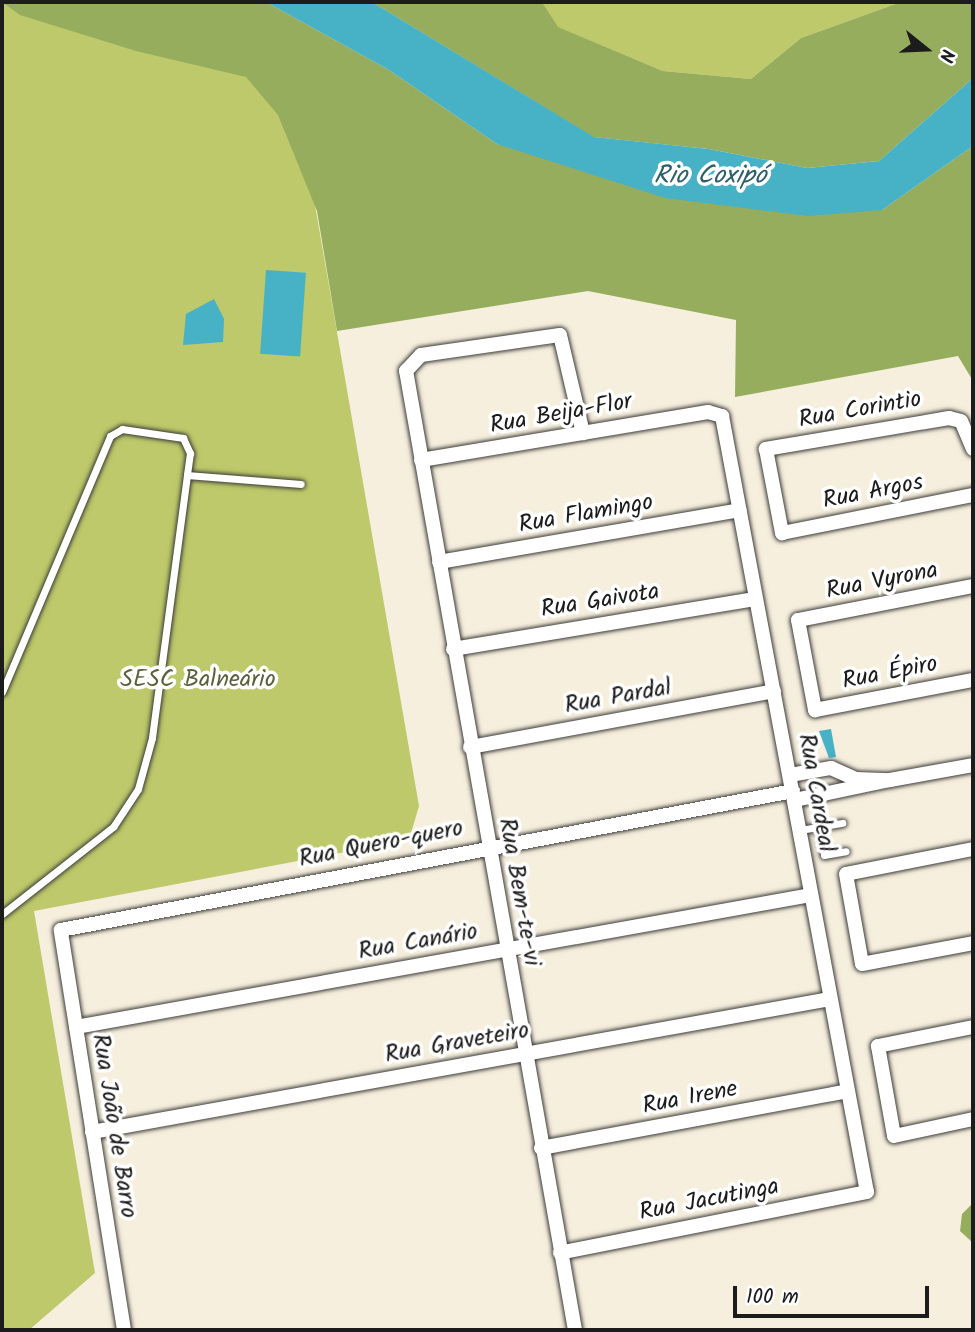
<!DOCTYPE html>
<html>
<head>
<meta charset="utf-8">
<style>
	body { margin:0 }
	#map { position:relative; width:975px; height:1332px; overflow:hidden; background:#f6efde; font-family:Kalam,sans-serif }
	div>[style] { position:absolute }
	.green>* { inset:0; background:#bdc96a }
	.forest>* { inset:0; background:#96ad5e }
	.water>* { inset:0; background:#47b1c5; transform-origin:0 0 }
	.roads { filter:drop-shadow(0 0 2px #3d3c39) drop-shadow(0 0 2px #3d3c39) }
	.lane>* { height:7px; margin:-3.5px; padding:0 3.5px; transform-origin:3.5px; border-radius:3.5px; background:#fff }
	.street>* { height:14px; margin:-7px; padding:0 7px; transform-origin:7px; border-radius:7px; background:#fff }
	span { translate:-50% -50%; white-space:nowrap; text-align:center; line-height:1.15; -webkit-text-stroke:7px #fff; paint-order:stroke }
	.street-label { font-size:24px; color:#1c1c1c }
	.park-label { font-size:24px; color:#5c613b }
	.water-label { font-size:26px; color:#2f5f68; font-style:italic }
	.frame { position:absolute; inset:0; border:4px solid #1c1c1c; pointer-events:none }
	.north { position:absolute; left:891px; top:14px; width:70px; height:70px; -webkit-text-stroke:5px #fff; paint-order:stroke; rotate:108deg; font-size:19px; font-weight:700; line-height:28px; text-align:center; color:#1c1c1c }
	.north::after { content:''; display:block; margin:auto; width:24px; height:32px; background:#1c1c1c; clip-path:polygon(50% 0,100% 100%,50% 72%,0 100%) }
	.scale { position:absolute; left:733px; top:1286px; width:196px; height:32px; box-sizing:border-box; border:4px solid #1c1c1c; border-top:0; padding-left:9px; font-size:21px; line-height:24px; white-space:nowrap; color:#1c1c1c; -webkit-text-stroke:5px #fff; paint-order:stroke }
</style>
</head>
<body>
<div id="map">
	<div class="green">
		<i style="clip-path:polygon(2px 2px,266px 2px,310px 176px,419px 806px,409px 840px,34px 911px,95px 1273px,29px 1330px,2px 1330px)"></i>
		<i style="clip-path:polygon(542px 2px,901px 2px,801px 38px,751px 79px,663px 71px,557px 27px)"></i>
	</div>
	<div class="forest">
		<i style="clip-path:polygon(2px 2px,266px 2px,389px 70px,497px 144px,882px 210px,973px 146px,973px 381px,958px 356px,735px 397px,736px 320px,588px 291px,337px 331px,317px 211px,278px 115px,246px 77px,136px 51px,20px 15px)"></i>
		<i style="clip-path:polygon(372px 2px,542px 2px,558px 27px,663px 71px,751px 79px,801px 38px,901px 2px,973px 2px,973px 78px,879px 161px,807px 168px,709px 149px,593px 137px)"></i>
		<i style="clip-path:polygon(973px 1203px,973px 1243px,960px 1231px,962px 1214px)"></i>
	</div>
	<div class="water">
		<i style="clip-path:polygon(266px 2px,372px 2px,594px 137px,709px 149px,807px 168px,879px 161px,973px 78px,973px 146px,882px 210px,808px 216px,665px 198px,497px 144px,389px 70px)"></i>
		<i style="left:266px;top:270px;width:40px;height:84px;rotate:4deg"></i>
		<i style="clip-path:polygon(214px 299px,224px 319px,223px 342px,183px 345px,186px 314px)"></i>
		<i style="clip-path:polygon(831px 729px,836px 757px,829px 758px,819px 731px)"></i>
	</div>
	<div class="roads">
		<div class="lane">
			<i style="left:187px;top:475px;width:114px;rotate:4.5deg"></i>
			<i style="left:2px;top:692px;width:278px;rotate:-67.1deg"></i>
			<i style="left:110px;top:436px;width:14px;rotate:-30deg"></i>
			<i style="left:122px;top:429px;width:62px;rotate:8.4deg"></i>
			<i style="left:183px;top:438px;width:17px;rotate:65deg"></i>
			<i style="left:190px;top:453px;width:22px;rotate:98deg"></i>
			<i style="left:187px;top:475px;width:265px;rotate:97.6deg"></i>
			<i style="left:152px;top:738px;width:53px;rotate:105.4deg"></i>
			<i style="left:138px;top:789px;width:45px;rotate:123.3deg"></i>
			<i style="left:113px;top:827px;width:141px;rotate:141.9deg"></i>
			<i style="left:819px;top:826px;width:29px;rotate:80deg"></i>
			<i style="left:824px;top:855px;width:22px;rotate:-10deg"></i>
			<i style="left:800px;top:830px;width:43px;rotate:-9.5deg"></i>
		</div>
		<div class="street">
			<i style="left:973px;top:449px;width:30px;rotate:-113deg"></i>
			<i style="left:961px;top:421px;width:12px;rotate:-166deg"></i>
			<i style="left:949px;top:418px;width:186px;rotate:170.4deg"></i>
			<i style="left:766px;top:449px;width:86px;rotate:79.2deg"></i>
			<i style="left:782px;top:533px;width:195px;rotate:-11.3deg"></i>
			<i style="left:421px;top:460px;width:291px;rotate:-9.5deg"></i>
			<i style="left:708px;top:412px;width:15px;rotate:16deg"></i>
			<i style="left:722px;top:416px;width:789px;rotate:79.42deg"></i>
			<i style="left:867px;top:1192px;width:313px;rotate:168.8deg"></i>
			<i style="left:439px;top:562px;width:305px;rotate:-9.8deg"></i>
			<i style="left:973px;top:586px;width:178px;rotate:169deg"></i>
			<i style="left:798px;top:620px;width:92px;rotate:79.3deg"></i>
			<i style="left:815px;top:710px;width:161px;rotate:-10.8deg"></i>
			<i style="left:453px;top:649px;width:306px;rotate:-9.4deg"></i>
			<i style="left:470px;top:747px;width:309px;rotate:-10.4deg"></i>
			<i style="left:790px;top:775px;width:42px;rotate:-9.7deg"></i>
			<i style="left:831px;top:768px;width:27px;rotate:24deg"></i>
			<i style="left:856px;top:779px;width:34px;rotate:2deg"></i>
			<i style="left:890px;top:780px;width:98px;rotate:168.2deg"></i>
			<i style="left:890px;top:780px;width:84px;rotate:-10.2deg"></i>
			<i style="left:973px;top:849px;width:129px;rotate:168.9deg"></i>
			<i style="left:846px;top:874px;width:91px;rotate:79.9deg"></i>
			<i style="left:862px;top:964px;width:113px;rotate:-10.7deg"></i>
			<i style="left:76px;top:1027px;width:746px;rotate:-10.19deg"></i>
			<i style="left:973px;top:1027px;width:97px;rotate:168.7deg"></i>
			<i style="left:878px;top:1046px;width:91px;rotate:79.9deg"></i>
			<i style="left:894px;top:1136px;width:81px;rotate:-12.1deg"></i>
			<i style="left:92px;top:1132px;width:750px;rotate:-10.22deg"></i>
			<i style="left:541px;top:1148px;width:312px;rotate:-10.5deg"></i>
			<i style="left:124px;top:1330px;width:405px;rotate:-99deg"></i>
			<i style="left:61px;top:930px;width:745px;rotate:-10.75deg"></i>
			<i style="left:575px;top:1330px;width:974px;rotate:-99.99deg"></i>
			<i style="left:406px;top:371px;width:22px;rotate:-47deg"></i>
			<i style="left:421px;top:355px;width:140px;rotate:-8.2deg"></i>
			<i style="left:560px;top:335px;width:101px;rotate:76.8deg"></i>
		</div>
	</div>
	<div class="street-label">
		<span style="left:860px;top:410px;rotate:-10deg">Rua Corintio</span>
		<span style="left:561px;top:414px;rotate:-10deg">Rua Beija-Flor</span>
		<span style="left:873px;top:492px;rotate:-11deg">Rua Argos</span>
		<span style="left:586px;top:514px;rotate:-10deg">Rua Flamingo</span>
		<span style="left:882px;top:581px;rotate:-11deg">Rua Vyrona</span>
		<span style="left:600px;top:601px;rotate:-9deg">Rua Gaivota</span>
		<span style="left:890px;top:673px;rotate:-11deg">Rua Épiro</span>
		<span style="left:618px;top:697px;rotate:-10deg">Rua Pardal</span>
		<span style="left:816px;top:793px;rotate:80deg">Rua Cardeal</span>
		<span style="left:381px;top:844px;rotate:-11deg">Rua Quero-quero</span>
		<span style="left:519px;top:892px;rotate:80deg">Rua Bem-te-vi</span>
		<span style="left:418px;top:942px;rotate:-10deg">Rua Canário</span>
		<span style="left:457px;top:1043px;rotate:-10deg">Rua Graveteiro</span>
		<span style="left:690px;top:1098px;rotate:-11deg">Rua Irene</span>
		<span style="left:114px;top:1126px;rotate:81deg">Rua João de Barro</span>
		<span style="left:709px;top:1200px;rotate:-11deg">Rua Jacutinga</span>
	</div>
	<div class="park-label">
		<span style="left:198px;top:680px">SESC Balneário</span>
	</div>
	<div class="water-label">
		<span style="left:710px;top:177px">Rio Coxipó</span>
	</div>
	<div class="frame"></div>
	<div class="north">N</div>
	<div class="scale">100 m</div>
</div>
</body>
</html>
